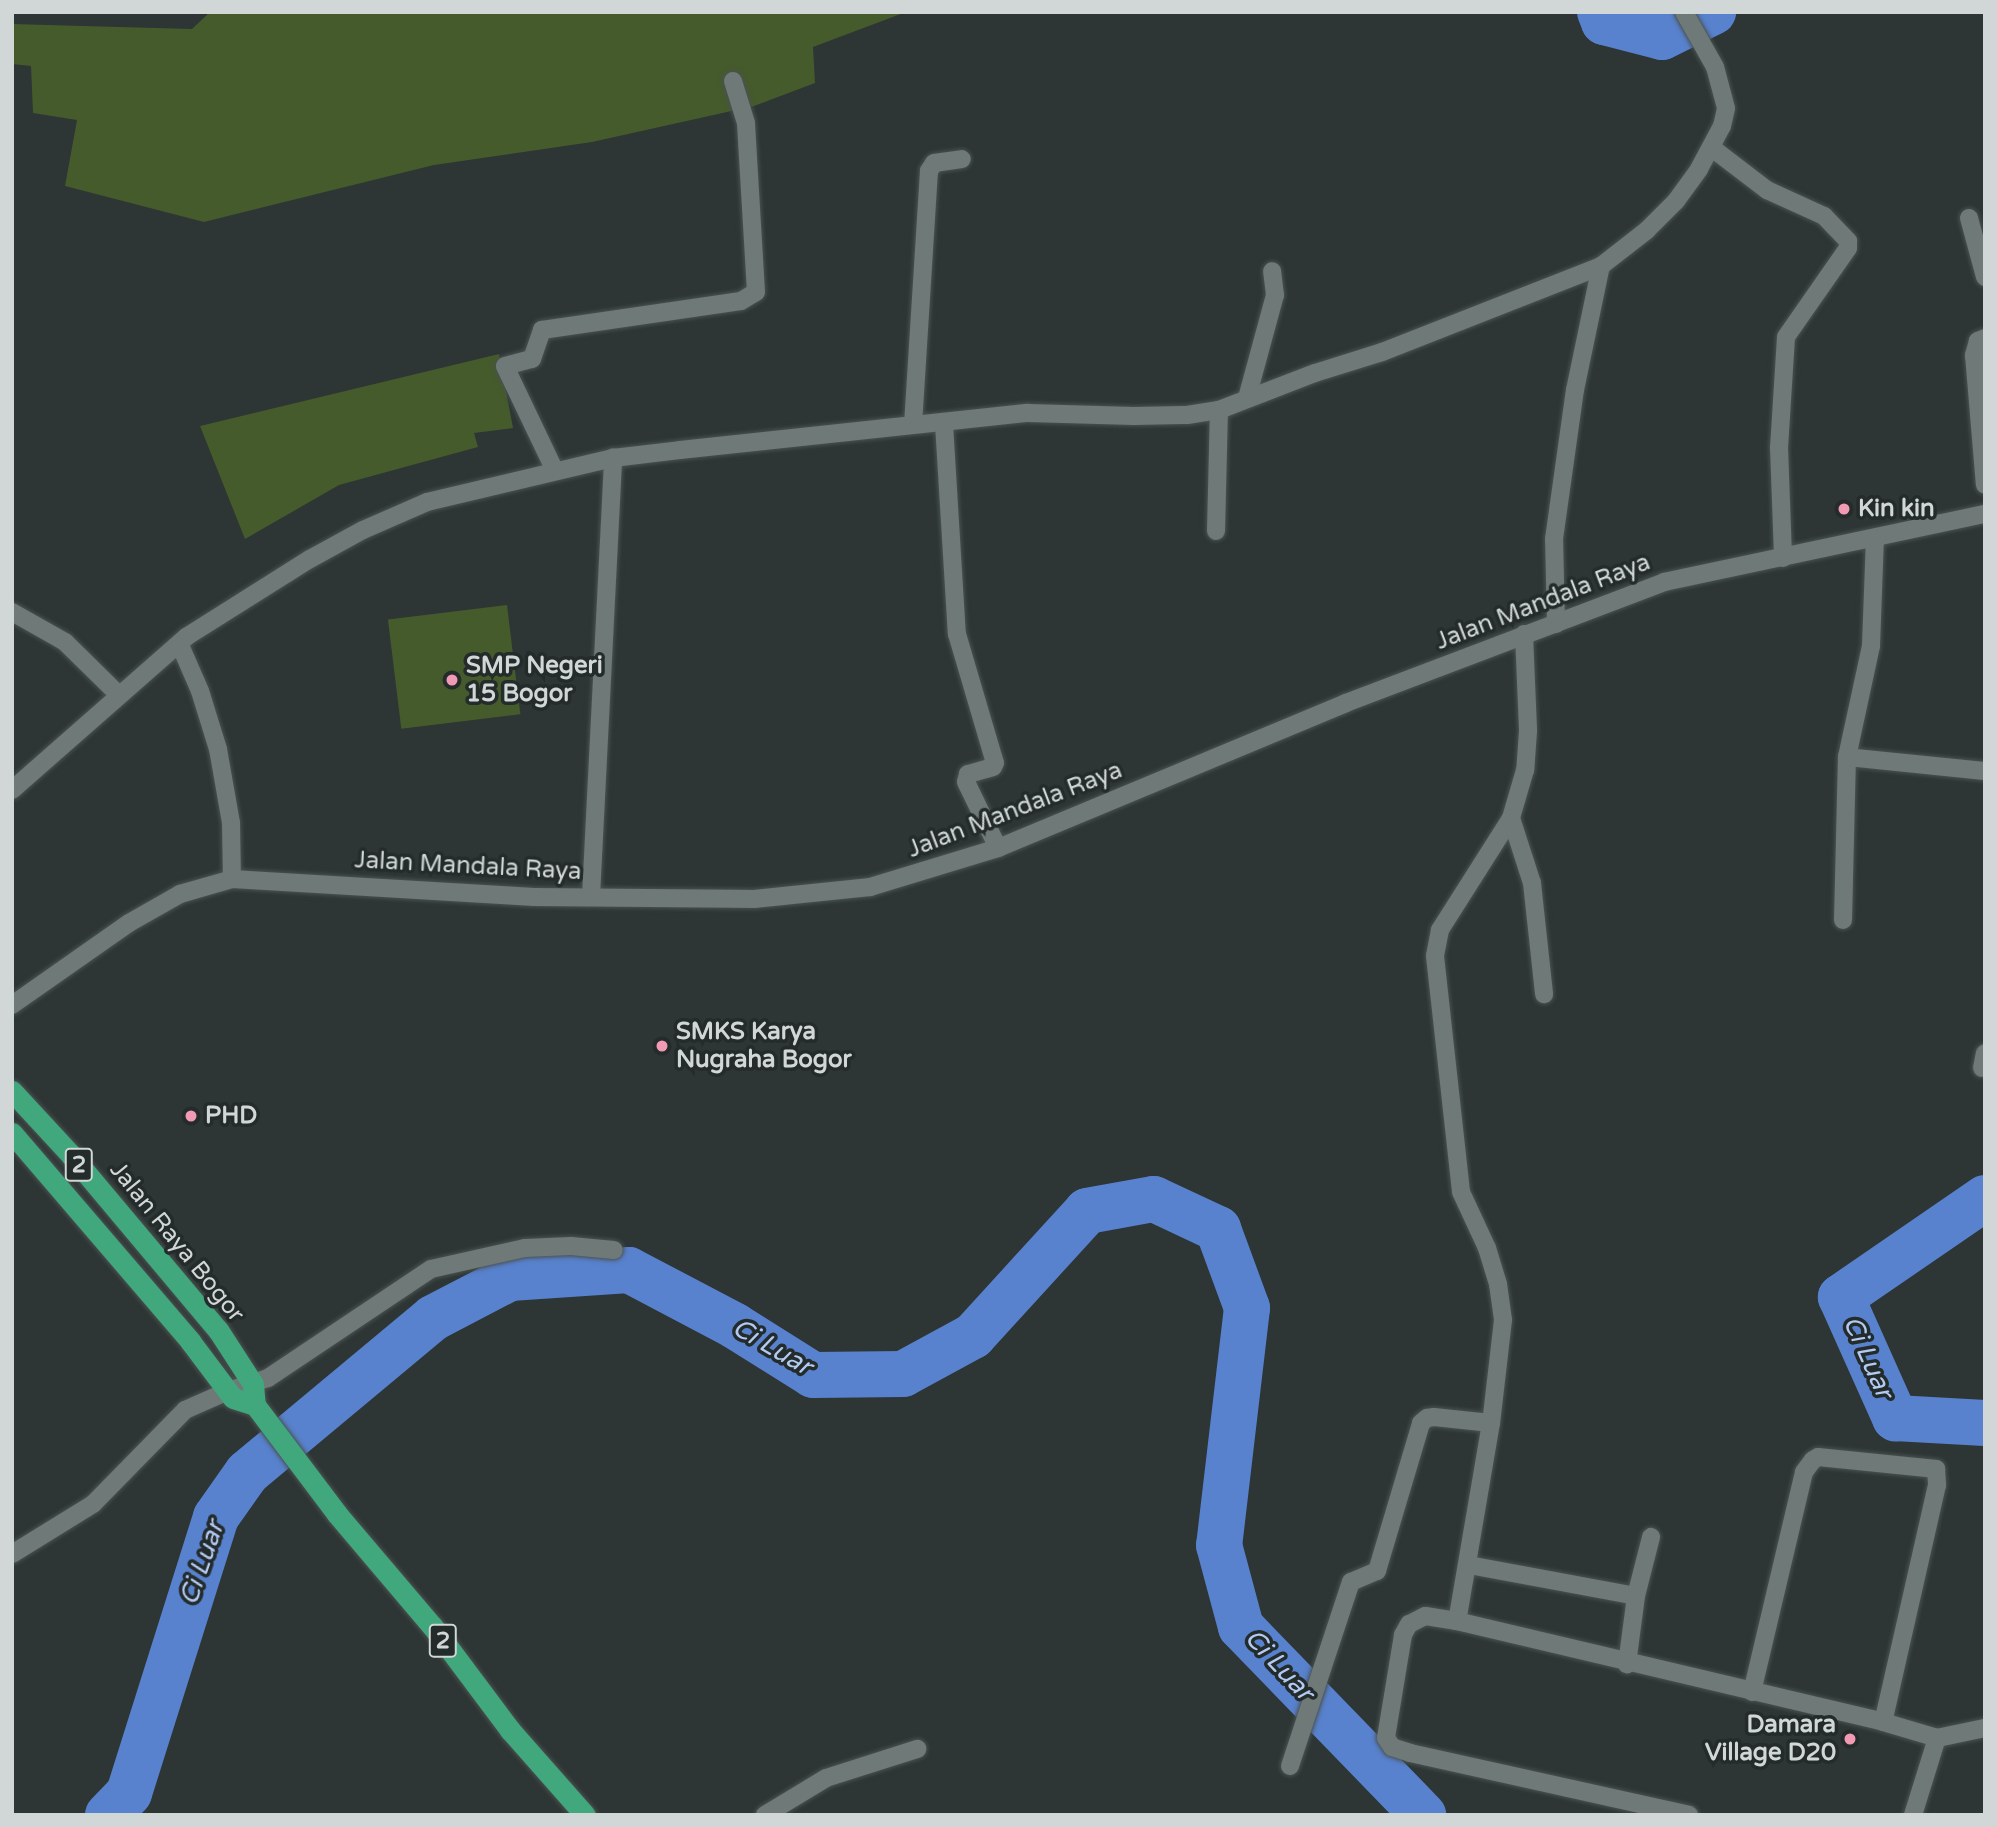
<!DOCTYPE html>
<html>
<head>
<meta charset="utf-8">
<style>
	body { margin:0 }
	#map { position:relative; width:1997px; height:1827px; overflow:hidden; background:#2d3535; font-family:"Varela Round",sans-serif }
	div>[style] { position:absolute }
	.green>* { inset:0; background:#455b2b; transform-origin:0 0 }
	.river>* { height:46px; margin:-23px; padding:0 23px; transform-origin:23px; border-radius:23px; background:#5882ce }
	.roads { filter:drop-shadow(0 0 2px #4a5151) drop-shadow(0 0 2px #4a5151) }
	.minor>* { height:18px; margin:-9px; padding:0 9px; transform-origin:9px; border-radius:9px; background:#6f7978 }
	.highway>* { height:21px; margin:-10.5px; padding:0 10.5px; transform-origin:10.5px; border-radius:10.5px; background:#41a77c }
	.dots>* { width:19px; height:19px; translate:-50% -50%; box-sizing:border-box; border:4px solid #232b2b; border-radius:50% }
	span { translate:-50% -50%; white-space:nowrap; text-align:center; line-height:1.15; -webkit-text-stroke:7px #232b2b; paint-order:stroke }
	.shield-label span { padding:2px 5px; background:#232b2b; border:2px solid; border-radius:5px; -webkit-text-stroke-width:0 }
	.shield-label { font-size:23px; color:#d1d6d6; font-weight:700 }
	.poi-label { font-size:24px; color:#d1d6d6; font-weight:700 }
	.left { translate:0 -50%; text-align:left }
	.right { translate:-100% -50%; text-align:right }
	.street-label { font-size:24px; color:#d1d6d6 }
	.water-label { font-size:26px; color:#b3caf3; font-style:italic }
	.frame { position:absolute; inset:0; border:14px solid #d1d6d6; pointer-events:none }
</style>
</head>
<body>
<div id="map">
	<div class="green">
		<i style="clip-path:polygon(210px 12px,906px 12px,813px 47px,815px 83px,754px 106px,592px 142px,434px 165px,204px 222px,65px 186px,77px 120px,33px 113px,31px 66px,12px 64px,12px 24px,192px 29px)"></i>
		<i style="clip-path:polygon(499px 354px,513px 428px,474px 433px,478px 447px,339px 485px,245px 539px,200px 426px)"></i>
		<i style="left:507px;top:605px;width:110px;height:120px;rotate:83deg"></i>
	</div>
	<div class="river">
		<i style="left:1600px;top:12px;width:11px;rotate:68deg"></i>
		<i style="left:1604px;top:22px;width:60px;rotate:14.5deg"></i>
		<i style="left:1662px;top:37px;width:57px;rotate:-26.1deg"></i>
		<i style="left:1985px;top:1198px;width:175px;rotate:145.5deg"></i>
		<i style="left:1841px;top:1297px;width:133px;rotate:65.9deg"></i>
		<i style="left:1895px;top:1418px;width:90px;rotate:3.2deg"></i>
		<i style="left:108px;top:1815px;width:30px;rotate:-46deg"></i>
		<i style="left:129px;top:1793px;width:289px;rotate:-72.5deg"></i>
		<i style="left:216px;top:1517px;width:54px;rotate:-54.8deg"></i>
		<i style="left:247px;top:1473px;width:242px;rotate:-39.8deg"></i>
		<i style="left:433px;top:1318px;width:87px;rotate:-27.5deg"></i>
		<i style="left:510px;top:1278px;width:119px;rotate:-3.8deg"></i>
		<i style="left:629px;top:1270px;width:120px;rotate:27.8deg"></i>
		<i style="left:735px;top:1326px;width:92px;rotate:32.1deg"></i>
		<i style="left:813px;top:1375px;width:90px;rotate:-0.6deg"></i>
		<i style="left:903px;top:1374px;width:80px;rotate:-28.5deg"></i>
		<i style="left:973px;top:1336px;width:169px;rotate:-47.6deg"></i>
		<i style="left:1087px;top:1211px;width:68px;rotate:-10.2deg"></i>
		<i style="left:1154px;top:1199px;width:71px;rotate:25.1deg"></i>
		<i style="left:1218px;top:1229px;width:84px;rotate:69.8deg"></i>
		<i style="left:1247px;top:1308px;width:239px;rotate:96.7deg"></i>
		<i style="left:1219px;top:1545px;width:85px;rotate:75deg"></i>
		<i style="left:1241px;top:1627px;width:262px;rotate:45.9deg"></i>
	</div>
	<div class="roads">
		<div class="minor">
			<i style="left:1712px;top:148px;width:69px;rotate:37.4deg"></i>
			<i style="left:1767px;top:190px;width:63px;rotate:24.5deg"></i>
			<i style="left:1824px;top:216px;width:35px;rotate:46deg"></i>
			<i style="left:1848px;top:241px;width:7px;rotate:90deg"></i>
			<i style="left:1848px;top:248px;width:108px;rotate:124.9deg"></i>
			<i style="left:1786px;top:337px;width:110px;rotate:93.6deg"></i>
			<i style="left:1779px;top:447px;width:111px;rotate:87.9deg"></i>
			<i style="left:1969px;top:218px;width:61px;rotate:74.8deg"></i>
			<i style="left:1985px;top:338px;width:8px;rotate:157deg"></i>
			<i style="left:1978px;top:341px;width:15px;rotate:106deg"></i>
			<i style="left:1974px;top:355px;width:130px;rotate:85.2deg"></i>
			<i style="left:1247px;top:398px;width:107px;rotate:-74.8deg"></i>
			<i style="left:1275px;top:295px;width:24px;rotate:-97deg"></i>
			<i style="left:944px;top:424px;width:210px;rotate:86.5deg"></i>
			<i style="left:957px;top:634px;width:134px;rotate:73.6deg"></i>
			<i style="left:995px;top:763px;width:4px;rotate:117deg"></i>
			<i style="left:993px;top:767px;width:26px;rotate:164deg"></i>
			<i style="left:968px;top:774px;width:8px;rotate:104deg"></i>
			<i style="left:966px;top:782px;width:73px;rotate:64.1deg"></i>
			<i style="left:913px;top:425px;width:255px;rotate:-86.4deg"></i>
			<i style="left:929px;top:171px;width:9px;rotate:-58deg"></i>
			<i style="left:934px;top:163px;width:28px;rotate:-8deg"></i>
			<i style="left:555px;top:471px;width:116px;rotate:-115.5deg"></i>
			<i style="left:505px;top:366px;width:28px;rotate:-15deg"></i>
			<i style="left:532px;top:359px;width:31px;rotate:-71deg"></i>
			<i style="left:542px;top:330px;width:201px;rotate:-8.3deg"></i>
			<i style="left:741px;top:301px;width:17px;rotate:-31deg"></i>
			<i style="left:756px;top:292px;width:169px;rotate:-93.4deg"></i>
			<i style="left:746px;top:123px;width:44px;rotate:-107.2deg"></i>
			<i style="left:1216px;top:531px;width:121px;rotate:-88.6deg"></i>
			<i style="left:12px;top:612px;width:61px;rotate:29.5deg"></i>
			<i style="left:65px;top:642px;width:74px;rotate:44.5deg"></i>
			<i style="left:1556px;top:624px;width:85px;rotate:-91.3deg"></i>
			<i style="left:1554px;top:539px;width:150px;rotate:-82deg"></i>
			<i style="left:1575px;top:390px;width:127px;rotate:-78.2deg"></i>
			<i style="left:1524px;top:634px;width:97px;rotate:87.6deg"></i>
			<i style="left:1528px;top:731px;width:39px;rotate:94deg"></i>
			<i style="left:1525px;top:770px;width:50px;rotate:106.3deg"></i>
			<i style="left:1511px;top:818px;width:133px;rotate:122.4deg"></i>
			<i style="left:1440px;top:930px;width:26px;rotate:101deg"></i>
			<i style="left:1435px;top:956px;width:237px;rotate:83.7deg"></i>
			<i style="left:1461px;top:1192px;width:62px;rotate:65.1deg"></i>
			<i style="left:1487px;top:1248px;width:38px;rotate:73deg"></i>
			<i style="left:1498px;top:1284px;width:36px;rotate:82deg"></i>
			<i style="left:1503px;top:1320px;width:104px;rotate:96.6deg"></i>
			<i style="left:1491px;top:1423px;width:201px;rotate:99.7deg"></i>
			<i style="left:1457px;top:1621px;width:32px;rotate:-171deg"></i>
			<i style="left:1425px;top:1616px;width:18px;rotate:153deg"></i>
			<i style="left:1409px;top:1624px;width:13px;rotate:119deg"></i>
			<i style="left:1403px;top:1635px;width:104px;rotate:99.4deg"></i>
			<i style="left:1386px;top:1738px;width:11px;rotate:56deg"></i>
			<i style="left:1392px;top:1747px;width:19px;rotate:18deg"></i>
			<i style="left:1410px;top:1753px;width:286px;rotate:12.5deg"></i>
			<i style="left:180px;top:645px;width:50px;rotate:66.5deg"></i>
			<i style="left:200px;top:691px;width:61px;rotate:72.8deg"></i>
			<i style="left:218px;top:749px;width:75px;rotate:80deg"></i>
			<i style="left:231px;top:823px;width:56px;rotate:89deg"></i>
			<i style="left:1847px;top:757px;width:139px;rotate:5.8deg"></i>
			<i style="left:12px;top:790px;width:232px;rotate:-41.3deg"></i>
			<i style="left:186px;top:637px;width:146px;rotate:-32.2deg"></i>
			<i style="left:310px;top:559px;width:60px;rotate:-28.7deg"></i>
			<i style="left:363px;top:530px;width:70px;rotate:-23.6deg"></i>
			<i style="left:427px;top:502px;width:191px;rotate:-13.3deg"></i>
			<i style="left:613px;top:458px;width:67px;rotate:-6.8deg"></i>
			<i style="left:680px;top:450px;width:350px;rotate:-6.1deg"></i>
			<i style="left:1028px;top:413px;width:106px;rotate:1.6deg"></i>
			<i style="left:1134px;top:416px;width:53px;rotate:-1.1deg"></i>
			<i style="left:1187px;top:415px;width:32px;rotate:-9deg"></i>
			<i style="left:1219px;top:410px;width:103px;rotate:-21.1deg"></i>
			<i style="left:1315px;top:373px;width:70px;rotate:-17.4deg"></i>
			<i style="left:1382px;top:352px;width:235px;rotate:-21.4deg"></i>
			<i style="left:1601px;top:266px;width:58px;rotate:-38deg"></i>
			<i style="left:1647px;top:230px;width:41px;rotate:-45deg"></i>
			<i style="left:1676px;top:201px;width:39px;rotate:-54deg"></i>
			<i style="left:1699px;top:169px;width:49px;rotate:-61.9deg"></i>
			<i style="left:1722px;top:126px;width:18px;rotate:-77deg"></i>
			<i style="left:1726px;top:108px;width:42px;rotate:-105deg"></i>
			<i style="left:1715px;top:67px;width:63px;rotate:-119.4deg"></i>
			<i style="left:1511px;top:818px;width:68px;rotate:72.1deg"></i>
			<i style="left:1532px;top:883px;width:112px;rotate:83.8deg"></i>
			<i style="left:591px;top:896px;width:439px;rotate:-87.1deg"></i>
			<i style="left:1843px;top:920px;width:163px;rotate:-88.6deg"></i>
			<i style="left:1847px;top:757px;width:114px;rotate:-77.8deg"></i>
			<i style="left:1871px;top:646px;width:108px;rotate:-87.9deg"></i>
			<i style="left:12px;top:1005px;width:143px;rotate:-35deg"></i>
			<i style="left:129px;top:923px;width:59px;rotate:-29.6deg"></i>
			<i style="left:180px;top:894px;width:54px;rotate:-16.1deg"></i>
			<i style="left:232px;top:879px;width:303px;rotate:3.4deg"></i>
			<i style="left:534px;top:897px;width:220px;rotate:0.5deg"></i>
			<i style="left:754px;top:899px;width:117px;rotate:-5.9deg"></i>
			<i style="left:870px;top:887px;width:134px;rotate:-16.9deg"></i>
			<i style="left:998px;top:848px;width:377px;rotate:-22.6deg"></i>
			<i style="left:1346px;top:703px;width:340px;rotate:-20.8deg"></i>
			<i style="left:1664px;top:582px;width:328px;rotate:-12deg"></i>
			<i style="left:1982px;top:1068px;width:15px;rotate:-79deg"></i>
			<i style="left:12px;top:1554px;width:95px;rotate:-31.7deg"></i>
			<i style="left:93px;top:1504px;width:132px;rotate:-45.6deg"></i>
			<i style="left:185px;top:1410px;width:47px;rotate:-23.8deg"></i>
			<i style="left:228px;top:1391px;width:42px;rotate:-18deg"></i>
			<i style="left:268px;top:1378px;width:196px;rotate:-33.8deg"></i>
			<i style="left:431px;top:1269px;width:96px;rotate:-12.6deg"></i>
			<i style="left:525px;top:1248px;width:46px;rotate:-2.5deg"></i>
			<i style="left:571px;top:1246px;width:43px;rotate:5.3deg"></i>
			<i style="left:1469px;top:1565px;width:170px;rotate:10.5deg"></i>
			<i style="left:1636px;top:1596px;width:69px;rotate:97.5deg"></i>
			<i style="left:1636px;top:1596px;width:61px;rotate:-75.7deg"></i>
			<i style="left:1457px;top:1621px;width:438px;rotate:13.3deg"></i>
			<i style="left:1883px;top:1722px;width:56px;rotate:16.5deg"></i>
			<i style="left:1752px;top:1692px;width:226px;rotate:-76.7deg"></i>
			<i style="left:1804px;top:1472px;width:15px;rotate:-53deg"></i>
			<i style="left:1813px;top:1460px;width:6px;rotate:-31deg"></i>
			<i style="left:1818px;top:1457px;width:119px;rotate:5.8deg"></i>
			<i style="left:1936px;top:1469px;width:16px;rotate:86deg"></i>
			<i style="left:1937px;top:1485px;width:243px;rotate:102.8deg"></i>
			<i style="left:1290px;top:1766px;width:194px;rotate:-71.7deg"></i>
			<i style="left:1351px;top:1582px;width:28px;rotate:-23deg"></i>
			<i style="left:1377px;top:1571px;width:154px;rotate:-73.4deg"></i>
			<i style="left:1421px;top:1423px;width:8px;rotate:-40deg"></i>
			<i style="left:1427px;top:1418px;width:7px;rotate:-8deg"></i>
			<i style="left:1434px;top:1417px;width:57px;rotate:6deg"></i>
			<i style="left:765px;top:1815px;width:71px;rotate:-31.2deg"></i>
			<i style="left:826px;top:1778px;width:96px;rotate:-17.7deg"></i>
			<i style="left:1913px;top:1815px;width:81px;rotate:-72.7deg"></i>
			<i style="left:1937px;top:1738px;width:49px;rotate:-11.8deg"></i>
		</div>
		<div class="highway">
			<i style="left:12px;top:1091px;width:87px;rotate:47.3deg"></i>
			<i style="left:71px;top:1155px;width:229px;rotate:50deg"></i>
			<i style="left:218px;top:1330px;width:64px;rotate:57.1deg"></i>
			<i style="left:253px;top:1384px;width:21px;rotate:85deg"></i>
			<i style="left:255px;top:1405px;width:136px;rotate:53deg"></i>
			<i style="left:337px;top:1514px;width:148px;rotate:49.7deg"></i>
			<i style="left:433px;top:1627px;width:129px;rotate:53.2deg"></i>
			<i style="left:510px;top:1730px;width:113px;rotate:48.6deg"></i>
			<i style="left:12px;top:1133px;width:274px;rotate:49.4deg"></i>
			<i style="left:190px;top:1341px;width:71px;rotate:53deg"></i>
			<i style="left:233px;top:1398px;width:23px;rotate:18deg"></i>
		</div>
	</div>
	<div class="dots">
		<i style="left:1844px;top:509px;background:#f19ab3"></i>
		<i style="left:452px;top:680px;background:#f19ab3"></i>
		<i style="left:662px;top:1046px;background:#f19ab3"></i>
		<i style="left:191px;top:1116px;background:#f19ab3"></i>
		<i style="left:1850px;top:1739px;background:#f19ab3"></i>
	</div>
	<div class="shield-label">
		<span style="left:79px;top:1165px">2</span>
		<span style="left:443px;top:1641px">2</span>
	</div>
	<div class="poi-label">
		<span class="left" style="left:1858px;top:509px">Kin kin</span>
		<span class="left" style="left:466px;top:680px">SMP Negeri<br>15 Bogor</span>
		<span class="left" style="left:676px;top:1046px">SMKS Karya<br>Nugraha Bogor</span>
		<span class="left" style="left:205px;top:1116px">PHD</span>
		<span class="right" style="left:1836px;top:1739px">Damara<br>Village D20</span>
	</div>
	<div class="street-label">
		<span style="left:1543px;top:602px;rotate:-21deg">Jalan Mandala Raya</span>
		<span style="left:1015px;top:810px;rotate:-21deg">Jalan Mandala Raya</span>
		<span style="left:468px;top:866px;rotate:3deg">Jalan Mandala Raya</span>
		<span style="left:177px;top:1242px;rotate:51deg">Jalan Raya Bogor</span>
	</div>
	<div class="water-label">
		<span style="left:772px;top:1347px;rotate:30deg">Ci Luar</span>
		<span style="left:1868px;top:1357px;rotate:66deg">Ci Luar</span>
		<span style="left:202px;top:1563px;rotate:-71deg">Ci Luar</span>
		<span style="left:1279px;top:1665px;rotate:47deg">Ci Luar</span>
	</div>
	<div class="frame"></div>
</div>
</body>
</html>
